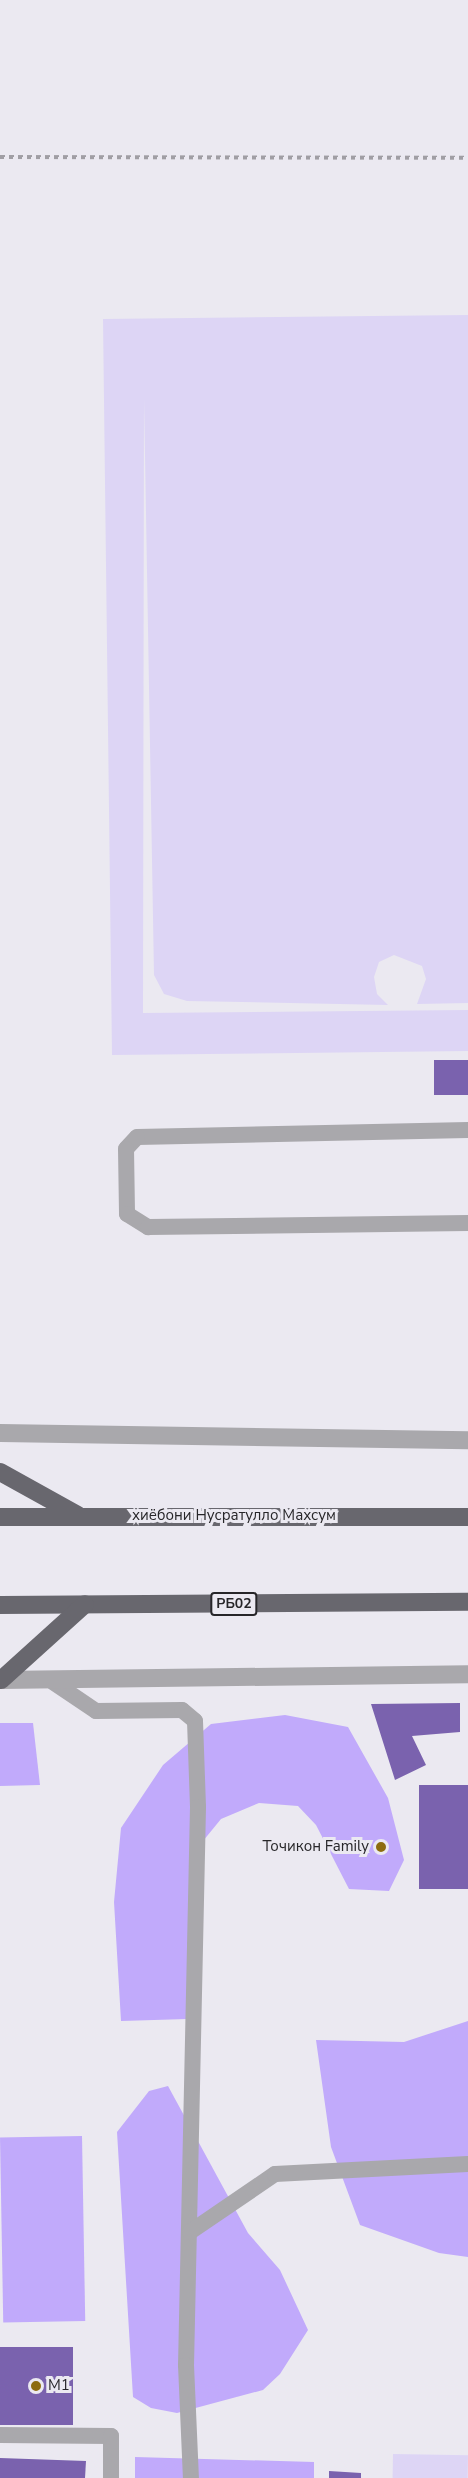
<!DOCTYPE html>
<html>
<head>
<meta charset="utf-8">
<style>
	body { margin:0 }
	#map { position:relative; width:468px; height:2478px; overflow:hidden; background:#ebe9f1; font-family:"Nunito Sans",sans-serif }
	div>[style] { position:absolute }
	.green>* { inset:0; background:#ddd5f5; transform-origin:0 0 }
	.forest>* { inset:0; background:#c1aafb; transform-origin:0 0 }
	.building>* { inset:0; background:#7a62ae; transform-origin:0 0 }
	.path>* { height:4px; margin-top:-2px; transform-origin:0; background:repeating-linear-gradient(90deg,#a09ea4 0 4.5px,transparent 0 9px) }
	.service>* { height:16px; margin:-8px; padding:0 8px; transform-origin:8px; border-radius:8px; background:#a9a8ac }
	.tertiary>* { height:18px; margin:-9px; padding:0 9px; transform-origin:9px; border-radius:9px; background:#a9a8ac }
	.trunk>* { height:18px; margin:-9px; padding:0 9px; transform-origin:9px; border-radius:9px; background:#68676e }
	.dots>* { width:16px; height:16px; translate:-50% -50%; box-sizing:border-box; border:3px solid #ebe9f1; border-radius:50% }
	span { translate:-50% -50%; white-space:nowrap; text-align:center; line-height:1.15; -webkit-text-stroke:6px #ebe9f1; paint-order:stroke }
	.shield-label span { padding:2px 4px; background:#ebe9f1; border:2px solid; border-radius:4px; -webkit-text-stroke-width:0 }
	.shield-label { font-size:14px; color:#272629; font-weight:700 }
	.street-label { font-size:15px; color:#272629 }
	.poi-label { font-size:15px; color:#272629 }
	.right { translate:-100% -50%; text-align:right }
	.left { translate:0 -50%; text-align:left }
</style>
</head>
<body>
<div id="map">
	<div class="green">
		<i style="clip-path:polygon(468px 315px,468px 1003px,417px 1004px,426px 979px,422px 966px,394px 955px,379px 962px,374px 977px,377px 994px,388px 1005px,187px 1001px,164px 994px,154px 975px,144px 398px,143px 1013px,468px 1010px,468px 1051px,112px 1055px,103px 319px)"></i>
		<i style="left:393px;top:2454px;width:75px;height:24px;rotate:1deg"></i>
	</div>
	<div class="forest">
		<i style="clip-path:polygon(285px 1715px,348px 1727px,388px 1798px,404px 1860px,389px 1891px,349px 1889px,316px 1825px,298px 1806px,259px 1803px,221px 1819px,203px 1841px,187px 2019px,121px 2021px,114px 1902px,121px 1828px,163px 1765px,211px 1724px)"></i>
		<i style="clip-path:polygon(0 1723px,33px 1723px,40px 1785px,0 1786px)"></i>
		<i style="clip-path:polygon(468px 2021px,468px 2257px,439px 2253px,360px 2225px,331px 2147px,316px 2040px,404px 2042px)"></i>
		<i style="clip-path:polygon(168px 2086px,248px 2233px,280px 2270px,308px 2330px,280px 2374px,263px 2390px,177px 2413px,151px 2408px,133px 2397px,117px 2132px,149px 2091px)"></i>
		<i style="left:82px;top:2136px;width:185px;height:82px;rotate:89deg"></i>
		<i style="clip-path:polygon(135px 2457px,314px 2462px,314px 2478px,135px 2478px)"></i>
	</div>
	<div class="building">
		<i style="left:468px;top:1060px;width:35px;height:34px;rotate:90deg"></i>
		<i style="clip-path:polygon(460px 1703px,460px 1732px,412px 1736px,426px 1765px,395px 1780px,371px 1704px)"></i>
		<i style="left:468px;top:1785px;width:104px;height:49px;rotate:90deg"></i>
		<i style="left:0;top:2347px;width:73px;height:78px"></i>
		<i style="clip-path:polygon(0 2458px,86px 2461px,85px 2478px,0 2478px)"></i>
		<i style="clip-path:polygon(329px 2471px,361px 2473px,361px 2478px,329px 2478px)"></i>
	</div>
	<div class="path">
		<i style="left:0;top:157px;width:468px;rotate:0.1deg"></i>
	</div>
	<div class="service">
		<i style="left:468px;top:1130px;width:331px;rotate:178.8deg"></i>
		<i style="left:137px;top:1137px;width:16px;rotate:133deg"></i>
		<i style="left:126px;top:1149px;width:65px;rotate:89.1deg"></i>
		<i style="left:127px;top:1214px;width:25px;rotate:32deg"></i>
		<i style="left:148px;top:1227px;width:320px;rotate:-0.7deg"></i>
		<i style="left:53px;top:1682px;width:52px;rotate:34deg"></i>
		<i style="left:96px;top:1711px;width:86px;rotate:-0.7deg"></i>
		<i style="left:182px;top:1710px;width:17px;rotate:40deg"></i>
		<i style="left:195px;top:1721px;width:86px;rotate:88deg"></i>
		<i style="left:198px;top:1807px;width:558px;rotate:91.23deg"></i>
		<i style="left:186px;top:2365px;width:113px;rotate:87.5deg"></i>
		<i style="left:190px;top:2232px;width:103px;rotate:-34.3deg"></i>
		<i style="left:275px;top:2174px;width:193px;rotate:-3deg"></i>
		<i style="left:0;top:2435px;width:111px;rotate:0.5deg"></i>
		<i style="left:111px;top:2436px;width:42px;rotate:90deg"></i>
	</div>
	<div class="tertiary">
		<i style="left:0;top:1433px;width:468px;rotate:0.9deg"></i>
		<i style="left:0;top:1680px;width:468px;rotate:-0.7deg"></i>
	</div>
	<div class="trunk">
		<i style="left:0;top:1472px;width:89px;rotate:28.9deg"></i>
		<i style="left:0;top:1517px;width:468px"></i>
		<i style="left:0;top:1605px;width:468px;rotate:-0.4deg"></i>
		<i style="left:1px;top:1680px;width:113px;rotate:-42.1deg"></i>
	</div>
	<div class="dots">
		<i style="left:381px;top:1847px;background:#8d6c0e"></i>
		<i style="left:36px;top:2386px;background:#8d6c0e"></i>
	</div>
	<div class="shield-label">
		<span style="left:234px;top:1604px">РБ02</span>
	</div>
	<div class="street-label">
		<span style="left:234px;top:1516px">хиёбони Нусратулло Махсум</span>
	</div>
	<div class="poi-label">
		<span class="right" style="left:369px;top:1847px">Точикон Family</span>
		<span class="left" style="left:48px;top:2386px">М1</span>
	</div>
</div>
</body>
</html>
